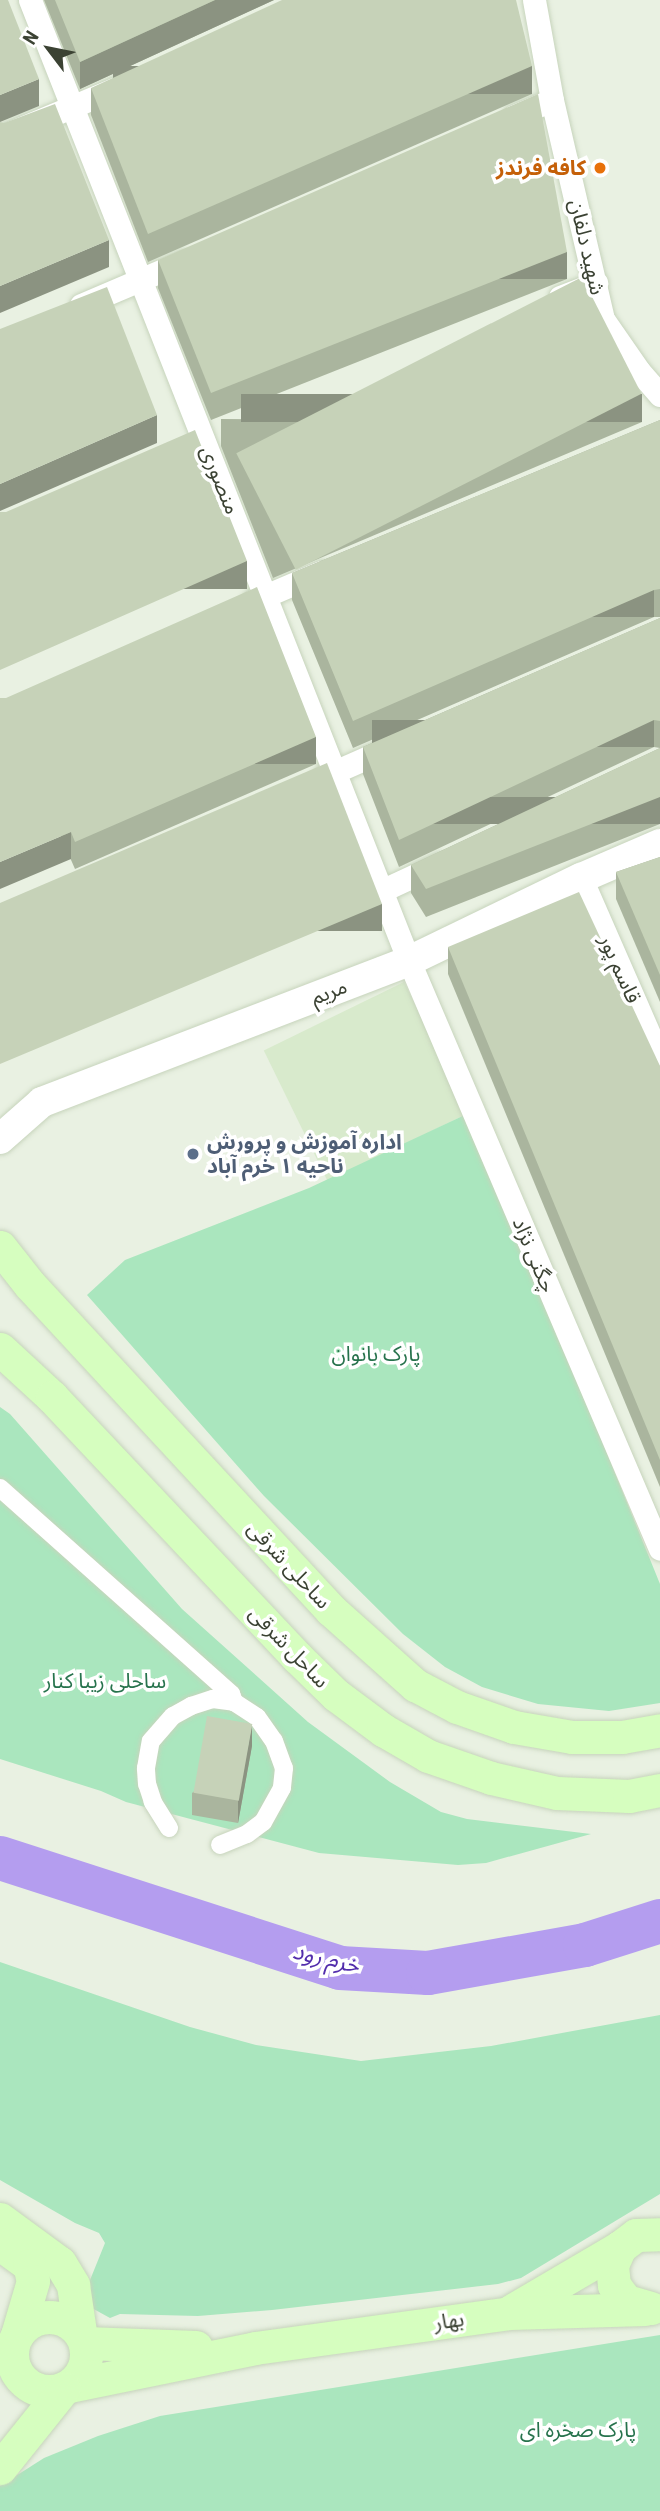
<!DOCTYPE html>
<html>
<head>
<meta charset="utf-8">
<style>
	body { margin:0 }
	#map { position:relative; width:660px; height:2511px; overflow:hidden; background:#e9f1e2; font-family:"Roboto Condensed","Noto Sans Arabic",sans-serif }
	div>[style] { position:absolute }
	.education>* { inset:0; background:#d8eacc; transform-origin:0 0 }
	.green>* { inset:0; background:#aae6be }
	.river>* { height:44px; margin:-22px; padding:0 22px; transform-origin:22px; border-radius:22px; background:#b49def }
	.roads { filter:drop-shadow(0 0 2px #c7d4bc) drop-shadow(0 0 2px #c7d4bc) }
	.pedestrian>* { height:18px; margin:-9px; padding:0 9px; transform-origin:9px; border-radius:9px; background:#fff }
	.minor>* { height:23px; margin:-11.5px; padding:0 11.5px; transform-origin:11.5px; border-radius:11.5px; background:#fff }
	.tertiary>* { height:30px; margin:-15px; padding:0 15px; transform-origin:15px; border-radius:15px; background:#fff }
	.secondary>* { height:33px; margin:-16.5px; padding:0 16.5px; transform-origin:16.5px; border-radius:16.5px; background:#d6febf }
	.secondary>.ring { margin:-16.5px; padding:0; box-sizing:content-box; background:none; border:33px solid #d6febf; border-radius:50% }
	.wall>* { inset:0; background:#aab59e }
	.shaded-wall>* { inset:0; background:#8b9381; transform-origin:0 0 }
	.building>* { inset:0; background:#c6d2b8; transform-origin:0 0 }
	.dots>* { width:19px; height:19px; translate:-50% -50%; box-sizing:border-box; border:4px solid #fff; border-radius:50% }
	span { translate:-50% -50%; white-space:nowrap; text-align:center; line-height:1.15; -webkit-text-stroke:7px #fff; paint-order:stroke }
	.food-label { font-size:21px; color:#c56008; font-weight:700 }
	.right { translate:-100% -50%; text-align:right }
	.street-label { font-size:21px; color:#3b4233 }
	.service-label { font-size:21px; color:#4e5e75; font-weight:700 }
	.left { translate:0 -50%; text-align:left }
	.park-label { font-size:21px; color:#27734d }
	.water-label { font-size:23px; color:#532eac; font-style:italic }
	.north { position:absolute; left:14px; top:14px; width:70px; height:70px; -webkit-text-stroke:5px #fff; paint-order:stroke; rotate:302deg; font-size:19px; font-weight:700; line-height:28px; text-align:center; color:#3b4233 }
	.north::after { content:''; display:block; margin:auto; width:24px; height:32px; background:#3b4233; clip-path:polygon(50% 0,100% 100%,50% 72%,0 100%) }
</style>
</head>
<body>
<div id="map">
	<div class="education">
		<i style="left:404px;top:982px;width:146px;height:156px;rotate:64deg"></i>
	</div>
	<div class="green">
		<i style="clip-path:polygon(469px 1113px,660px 1584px,660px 1703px,609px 1711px,538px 1704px,482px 1687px,445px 1667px,403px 1634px,264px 1496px,87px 1295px,125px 1260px,309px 1188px)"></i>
		<i style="clip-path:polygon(0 1407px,10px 1414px,182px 1609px,308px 1722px,390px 1782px,441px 1812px,467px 1819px,591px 1834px,486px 1863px,458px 1865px,319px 1853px,126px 1802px,101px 1791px,0 1759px)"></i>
		<i style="clip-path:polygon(0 1962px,190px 2027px,256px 2045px,361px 2061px,491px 2046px,660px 2015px,660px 2194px,521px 2278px,498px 2284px,272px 2310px,198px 2316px,120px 2314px,110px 2318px,90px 2307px,86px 2290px,105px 2243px,99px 2233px,75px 2223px,0 2180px)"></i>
		<i style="clip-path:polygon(660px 2335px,660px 2511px,0 2511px,0 2486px,44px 2458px,98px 2436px,160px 2416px)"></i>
	</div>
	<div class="river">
		<i style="left:0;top:1858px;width:357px;rotate:17.9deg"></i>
		<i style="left:340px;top:1968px;width:88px;rotate:3.3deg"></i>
		<i style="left:428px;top:1973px;width:159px;rotate:-10.1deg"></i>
		<i style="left:585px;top:1945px;width:79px;rotate:-17.7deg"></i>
	</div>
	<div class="roads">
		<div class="pedestrian">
			<i style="left:0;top:1488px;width:310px;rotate:41.7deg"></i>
			<i style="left:231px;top:1694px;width:9px;rotate:69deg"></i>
			<i style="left:169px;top:1828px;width:31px;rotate:-122deg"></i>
			<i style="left:153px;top:1802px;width:19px;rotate:-108deg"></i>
			<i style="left:147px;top:1784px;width:16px;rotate:-94deg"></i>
			<i style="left:146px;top:1768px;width:27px;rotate:-80deg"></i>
			<i style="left:151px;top:1741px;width:33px;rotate:-49deg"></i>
			<i style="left:173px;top:1716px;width:21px;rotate:-29deg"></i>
			<i style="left:191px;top:1706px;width:23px;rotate:-18deg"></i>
			<i style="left:213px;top:1699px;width:21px;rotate:8deg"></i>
			<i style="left:234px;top:1702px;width:27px;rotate:33deg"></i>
			<i style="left:257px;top:1717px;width:29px;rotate:55deg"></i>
			<i style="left:274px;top:1741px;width:29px;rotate:70deg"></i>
			<i style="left:284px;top:1768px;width:20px;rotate:96deg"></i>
			<i style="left:282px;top:1788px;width:39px;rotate:119deg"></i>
			<i style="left:263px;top:1822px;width:20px;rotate:143deg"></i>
			<i style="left:247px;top:1834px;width:29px;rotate:158deg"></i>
		</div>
		<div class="minor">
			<i style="left:30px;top:0;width:1033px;rotate:68.48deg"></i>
			<i style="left:409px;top:961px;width:639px;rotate:66.88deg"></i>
			<i style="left:534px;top:0;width:102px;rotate:79.8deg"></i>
			<i style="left:552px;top:100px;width:225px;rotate:76.9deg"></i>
			<i style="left:603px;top:319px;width:63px;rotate:55.3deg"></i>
			<i style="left:639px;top:371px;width:32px;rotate:49deg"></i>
			<i style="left:514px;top:116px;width:41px;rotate:-22.8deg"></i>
			<i style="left:0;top:137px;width:129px;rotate:-22.8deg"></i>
			<i style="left:560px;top:297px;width:39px;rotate:-21deg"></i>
			<i style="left:81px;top:305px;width:112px;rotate:-23.1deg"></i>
			<i style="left:253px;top:601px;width:74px;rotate:-23.1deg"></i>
			<i style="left:323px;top:777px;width:74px;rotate:-23.8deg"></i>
			<i style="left:581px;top:878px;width:197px;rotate:66.4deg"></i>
			<i style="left:381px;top:891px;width:64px;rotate:-25deg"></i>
		</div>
		<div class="tertiary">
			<i style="left:0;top:1139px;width:56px;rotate:-41.4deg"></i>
			<i style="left:42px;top:1102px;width:393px;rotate:-21deg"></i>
			<i style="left:409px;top:961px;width:191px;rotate:-25.8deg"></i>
			<i style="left:581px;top:878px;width:86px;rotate:-23.3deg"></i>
		</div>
		<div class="secondary">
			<i style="left:0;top:1247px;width:48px;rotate:51.7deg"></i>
			<i style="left:30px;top:1285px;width:443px;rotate:47.2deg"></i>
			<i style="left:331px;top:1610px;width:113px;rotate:41.8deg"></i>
			<i style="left:415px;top:1685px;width:47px;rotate:27.6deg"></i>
			<i style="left:457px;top:1707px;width:60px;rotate:19.3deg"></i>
			<i style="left:514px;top:1727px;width:59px;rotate:9.8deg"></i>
			<i style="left:572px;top:1737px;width:50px"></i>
			<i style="left:622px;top:1737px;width:39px;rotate:-10deg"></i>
			<i style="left:0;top:1349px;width:71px;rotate:42.7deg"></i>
			<i style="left:52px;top:1397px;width:357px;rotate:46.7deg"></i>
			<i style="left:297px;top:1657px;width:54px;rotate:44.3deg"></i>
			<i style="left:336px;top:1695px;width:59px;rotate:36.7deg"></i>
			<i style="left:383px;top:1730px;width:52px;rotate:30deg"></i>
			<i style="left:428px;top:1756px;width:67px;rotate:19.2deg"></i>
			<i style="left:491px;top:1778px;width:68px;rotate:12.8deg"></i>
			<i style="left:557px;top:1793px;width:72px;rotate:2.4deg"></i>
			<i style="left:629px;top:1796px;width:32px;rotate:-11deg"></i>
			<i style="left:0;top:2219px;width:74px;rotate:36.3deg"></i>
			<i style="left:60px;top:2263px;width:26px;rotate:59deg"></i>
			<i style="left:73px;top:2285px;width:48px;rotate:81.5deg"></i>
			<i style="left:0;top:2244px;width:36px;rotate:36deg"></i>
			<i style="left:29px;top:2265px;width:16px;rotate:76deg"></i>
			<i style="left:33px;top:2281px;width:56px;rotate:106.5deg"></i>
			<i style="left:651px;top:2308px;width:26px;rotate:-164deg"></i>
			<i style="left:626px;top:2301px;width:20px;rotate:-127deg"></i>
			<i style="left:614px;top:2285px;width:20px;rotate:-96deg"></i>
			<i style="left:612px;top:2265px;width:20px;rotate:-66deg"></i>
			<i style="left:620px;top:2247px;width:20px;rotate:-37deg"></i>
			<i style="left:636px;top:2235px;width:24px;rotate:-2deg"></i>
			<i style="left:511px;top:2311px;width:126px;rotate:-30.4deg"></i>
			<i class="ring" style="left:12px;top:2317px;width:41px;height:41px"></i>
			<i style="left:85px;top:2343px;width:111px;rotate:2.1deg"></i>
			<i style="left:69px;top:2386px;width:190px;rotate:-11.5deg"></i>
			<i style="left:255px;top:2348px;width:256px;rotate:-7.8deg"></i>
			<i style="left:509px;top:2313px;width:136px;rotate:-1.7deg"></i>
			<i style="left:0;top:2468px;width:102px;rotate:-51.3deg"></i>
		</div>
	</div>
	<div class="wall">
		<i style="clip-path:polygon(44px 0,274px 0,80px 89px)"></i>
		<i style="clip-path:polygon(91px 88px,532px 94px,148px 262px,91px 115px)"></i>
		<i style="clip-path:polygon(158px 260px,567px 279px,211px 420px,158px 288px)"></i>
		<i style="clip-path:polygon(221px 419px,642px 422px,273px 578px,221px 446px)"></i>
		<i style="clip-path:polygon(660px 420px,660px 617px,654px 617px,353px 748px,292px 600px,292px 573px)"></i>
		<i style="clip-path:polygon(660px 618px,660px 748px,654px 747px,399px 867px,363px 774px,363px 747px)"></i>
		<i style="clip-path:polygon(0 698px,316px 764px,75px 869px)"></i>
		<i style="clip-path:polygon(660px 748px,660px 824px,426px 917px,411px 893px,411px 865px)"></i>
		<i style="clip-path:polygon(660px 857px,660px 1002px,616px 899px,616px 872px)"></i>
		<i style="clip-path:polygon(448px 947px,660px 1066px,660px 1487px,448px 974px)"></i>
		<i style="clip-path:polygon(252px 1746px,238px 1823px,192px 1815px,192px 1793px)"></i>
	</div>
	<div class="shaded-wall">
		<i style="clip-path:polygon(215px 0,274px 0,80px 89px,80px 62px)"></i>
		<i style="left:532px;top:66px;width:28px;height:419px;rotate:90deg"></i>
		<i style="clip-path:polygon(39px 79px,39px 106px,0 122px,0 95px)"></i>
		<i style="clip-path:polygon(109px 240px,109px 267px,0 313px,0 286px)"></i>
		<i style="left:567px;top:252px;width:27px;height:383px;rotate:90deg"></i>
		<i style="left:642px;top:394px;width:28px;height:401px;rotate:90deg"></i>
		<i style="clip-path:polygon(157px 415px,157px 443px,0 511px,0 484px)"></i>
		<i style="left:247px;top:561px;width:28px;height:270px;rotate:90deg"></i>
		<i style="left:654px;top:590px;width:27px;height:328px;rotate:90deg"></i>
		<i style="left:654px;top:720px;width:27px;height:282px;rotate:90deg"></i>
		<i style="left:316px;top:737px;width:27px;height:263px;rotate:90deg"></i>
		<i style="left:660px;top:797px;width:27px;height:251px;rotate:90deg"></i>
		<i style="clip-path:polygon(71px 832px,71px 859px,0 889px,0 862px)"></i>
		<i style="left:382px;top:904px;width:27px;height:414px;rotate:90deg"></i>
		<i style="clip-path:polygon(252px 1724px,252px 1746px,238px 1823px,238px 1801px)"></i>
	</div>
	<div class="building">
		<i style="clip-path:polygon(0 0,8px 0,39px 79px,0 95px)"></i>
		<i style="clip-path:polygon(55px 0,215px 0,80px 62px)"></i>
		<i style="clip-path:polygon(282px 0,516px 0,532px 66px,148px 234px,91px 88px)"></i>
		<i style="clip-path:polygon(538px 94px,567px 252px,211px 393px,158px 260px)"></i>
		<i style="clip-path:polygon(55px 104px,109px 240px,0 286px,0 122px,4px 123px)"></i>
		<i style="left:582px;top:277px;width:131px;height:388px;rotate:63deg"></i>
		<i style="clip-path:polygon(107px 287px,157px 415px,0 484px,0 329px)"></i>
		<i style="clip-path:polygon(660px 420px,660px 589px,654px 590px,353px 721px,292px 573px)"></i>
		<i style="clip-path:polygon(195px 430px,247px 561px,0 670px,0 512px,6px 512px)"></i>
		<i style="clip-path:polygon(257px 587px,316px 737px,75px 842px,71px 832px,0 862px,0 698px,6px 698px)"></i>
		<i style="clip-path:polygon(660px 618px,660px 721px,654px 720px,399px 840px,363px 747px)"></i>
		<i style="clip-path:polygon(660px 748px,660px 797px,426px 889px,411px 865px)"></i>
		<i style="clip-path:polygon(327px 763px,382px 904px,0 1064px,0 903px)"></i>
		<i style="clip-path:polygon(660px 857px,660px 975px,616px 872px)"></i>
		<i style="clip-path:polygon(579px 892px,660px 1066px,660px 1460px,448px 947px)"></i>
		<i style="left:207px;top:1716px;width:46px;height:78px;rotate:10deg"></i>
	</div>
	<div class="dots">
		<i style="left:600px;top:168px;background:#e8710a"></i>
		<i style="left:193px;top:1154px;background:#5c6f8a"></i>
	</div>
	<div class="food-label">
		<span class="right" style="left:586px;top:168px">کافه فرندز</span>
	</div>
	<div class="street-label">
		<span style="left:587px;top:247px;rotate:77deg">شهید دلفان</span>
		<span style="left:220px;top:480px;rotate:68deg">منصوری</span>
		<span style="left:620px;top:969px;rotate:66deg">قاسم پور</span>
		<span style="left:329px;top:992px;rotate:-21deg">مریم</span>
		<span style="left:534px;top:1255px;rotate:67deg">چگنی نژاد</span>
		<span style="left:289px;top:1565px;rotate:47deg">ساحلی شرقی</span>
		<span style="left:289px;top:1647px;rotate:46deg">ساحل شرقی</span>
		<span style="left:449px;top:2321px;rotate:-8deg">بهار</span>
	</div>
	<div class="service-label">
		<span class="left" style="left:207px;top:1154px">اداره آموزش و پرورش<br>ناحیه ۱ خرم آباد</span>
	</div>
	<div class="park-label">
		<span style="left:376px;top:1354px">پارک بانوان</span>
		<span style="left:105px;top:1681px">ساحلی زیبا کنار</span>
		<span style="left:578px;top:2430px">پارک صخره ای</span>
	</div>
	<div class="water-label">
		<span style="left:326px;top:1959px;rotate:13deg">خرم رود</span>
	</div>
	<div class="north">N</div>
</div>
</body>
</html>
